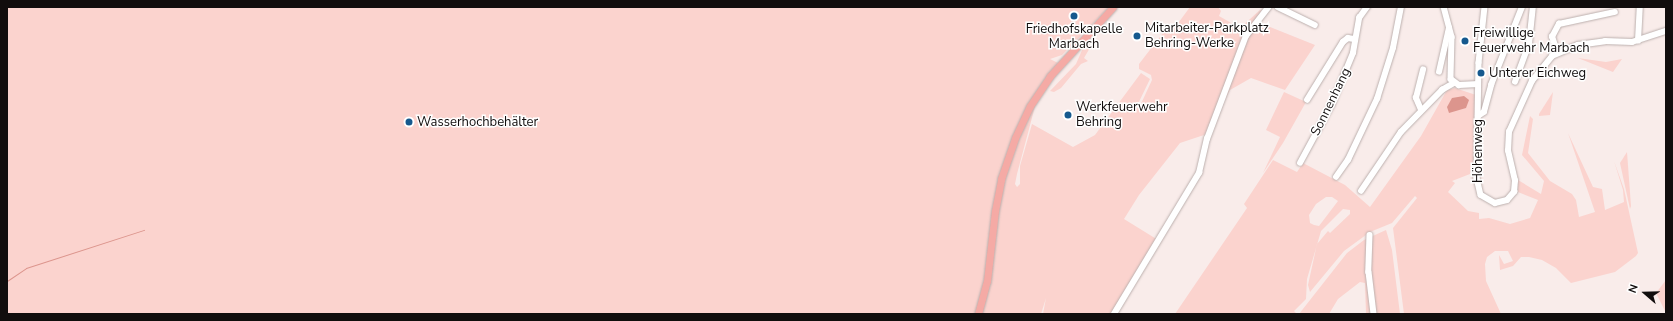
<!DOCTYPE html>
<html>
<head>
<meta charset="utf-8">
<style>
	body { margin:0 }
	#map { position:relative; width:1673px; height:321px; overflow:hidden; background:#f9ecea; font-family:"Nunito Sans",sans-serif }
	div>[style] { position:absolute }
	.green>* { inset:0; background:#fbd3ce }
	.water>* { inset:0; background:#dc958d }
	.stream>* { height:1px; margin:-0.5px; padding:0 0.5px; transform-origin:0.5px; border-radius:0.5px; background:#dc958d }
	.roads { filter:drop-shadow(0 0 1px #bcb0ae) drop-shadow(0 0 1px #bcb0ae) }
	.minor>* { height:5.5px; margin:-2.75px; padding:0 2.75px; transform-origin:2.75px; border-radius:2.75px; background:#fff }
	.major>* { height:7px; margin:-3.5px; padding:0 3.5px; transform-origin:3.5px; border-radius:3.5px; background:#f5aaa5 }
	.dots>* { width:11px; height:11px; translate:-50% -50%; box-sizing:border-box; border:2px solid #fff; border-radius:50% }
	span { translate:-50% -50%; white-space:nowrap; text-align:center; line-height:1.15; -webkit-text-stroke:3px #fff; paint-order:stroke }
	.poi-label { font-size:13px; color:#110d0d }
	.left { translate:0 -50%; text-align:left }
	.street-label { font-size:13px; color:#110d0d }
	.frame { position:absolute; inset:0; border:8px solid #110d0d; pointer-events:none }
	.north { position:absolute; left:1625px; top:273px; width:40px; height:40px; -webkit-text-stroke:3px #fff; paint-order:stroke; rotate:290deg; font-size:11px; font-weight:700; line-height:16px; text-align:center; color:#110d0d }
	.north::after { content:''; display:block; margin:auto; width:14px; height:18px; background:#110d0d; clip-path:polygon(50% 0,100% 100%,50% 72%,0 100%) }
</style>
</head>
<body>
<div id="map">
	<div class="green">
		<i style="clip-path:polygon(7px 7px,1109px 7px,1062px 55px,1050px 59px,1058px 63px,1037px 99px,1017px 174px,1015px 184px,1017px 187px,1020px 184px,1020px 166px,1032px 124px,1073px 147px,1095px 135px,1141px 73px,1150px 79px,1136px 108px,1139px 108px,1152px 80px,1151px 75px,1139px 69px,1139px 64px,1166px 29px,1176px 26px,1190px 7px,1218px 7px,1221px 11px,1219px 16px,1240px 28px,1260px 10px,1263px 11px,1255px 21px,1315px 45px,1285px 90px,1251px 78px,1230px 90px,1207px 134px,1180px 143px,1139px 195px,1124px 219px,1158px 240px,1112px 314px,1043px 314px,1046px 298px,1041px 314px,7px 314px)"></i>
		<i style="clip-path:polygon(1091px 46px,1084px 58px,1088px 61px,1081px 64px,1061px 88px,1054px 92px,1050px 91px,1076px 64px,1083px 48px)"></i>
		<i style="clip-path:polygon(1578px 58px,1606px 62px,1622px 59px,1613px 72px)"></i>
		<i style="clip-path:polygon(evenodd,1455px 88px,1476px 95px,1474px 163px,1470px 174px,1452px 181px,1455px 183px,1448px 192px,1468px 211px,1479px 213px,1479px 219px,1489px 218px,1510px 224px,1530px 218px,1538px 200px,1518px 192px,1518px 180px,1541px 194px,1544px 181px,1522px 155px,1530px 116px,1533px 119px,1528px 153px,1550px 181px,1572px 194px,1576px 200px,1579px 217px,1595px 212px,1568px 133px,1593px 187px,1602px 189px,1605px 210px,1624px 202px,1623px 190px,1614px 161px,1624px 189px,1638px 253px,1636px 256px,1615px 272px,1571px 283px,1556px 268px,1542px 260px,1529px 257px,1521px 257px,1513px 266px,1500px 270px,1499px 255px,1504px 264px,1513px 261px,1508px 251px,1495px 251px,1487px 257px,1485px 264px,1486px 281px,1501px 314px,1404px 314px,1393px 228px,1417px 198px,1415px 196px,1392px 223px,1370px 232px,1344px 251px,1310px 292px,1308px 285px,1317px 244px,1328px 231px,1330px 233px,1350px 214px,1350px 210px,1343px 209px,1321px 231px,1307px 279px,1306px 299px,1294px 311px,1297px 314px,1175px 314px,1247px 208px,1244px 204px,1273px 160px,1297px 172px,1303px 163px,1345px 185px,1370px 207px,1421px 136px,1447px 90px,1455px 88px,1326px 197px,1332px 197px,1338px 201px,1319px 226px,1314px 225px,1310px 223px,1309px 215px,1316px 204px,1326px 197px)"></i>
		<i style="clip-path:polygon(1284px 92px,1306px 102px,1283px 143px,1263px 173px,1280px 137px,1266px 130px)"></i>
		<i style="clip-path:polygon(1553px 92px,1550px 115px,1539px 116px,1539px 114px)"></i>
		<i style="clip-path:polygon(1627px 152px,1631px 206px,1630px 209px,1620px 163px)"></i>
		<i style="clip-path:polygon(1386px 230px,1392px 250px,1400px 314px,1366px 314px,1365px 283px,1360px 282px,1338px 299px,1329px 314px,1299px 314px,1347px 253px,1364px 240px)"></i>
		<i style="clip-path:polygon(1666px 280px,1666px 313px,1656px 293px)"></i>
	</div>
	<div class="water">
		<i style="clip-path:polygon(1464px 96px,1469px 100px,1466px 108px,1449px 113px,1447px 107px,1452px 98px)"></i>
	</div>
	<div class="stream">
		<i style="left:7px;top:281px;width:23px;rotate:-34deg"></i>
		<i style="left:26px;top:268px;width:124px;rotate:-17.9deg"></i>
	</div>
	<div class="roads">
		<div class="minor">
			<i style="left:1278px;top:7px;width:41px;rotate:25.9deg"></i>
			<i style="left:1444px;top:7px;width:31px;rotate:75deg"></i>
			<i style="left:1452px;top:37px;width:42px;rotate:91.4deg"></i>
			<i style="left:1451px;top:79px;width:10px;rotate:37deg"></i>
			<i style="left:1459px;top:85px;width:19px;rotate:-3deg"></i>
			<i style="left:1485px;top:7px;width:56px;rotate:96.1deg"></i>
			<i style="left:1479px;top:63px;width:115px;rotate:91deg"></i>
			<i style="left:1477px;top:178px;width:17px;rotate:77deg"></i>
			<i style="left:1481px;top:195px;width:16px;rotate:30deg"></i>
			<i style="left:1495px;top:203px;width:12px;rotate:-14deg"></i>
			<i style="left:1507px;top:200px;width:11px;rotate:-49deg"></i>
			<i style="left:1514px;top:192px;width:11px;rotate:-85deg"></i>
			<i style="left:1515px;top:181px;width:31px;rotate:-103deg"></i>
			<i style="left:1508px;top:151px;width:19px;rotate:-87deg"></i>
			<i style="left:1509px;top:132px;width:56px;rotate:-65.7deg"></i>
			<i style="left:1532px;top:81px;width:32px;rotate:-51deg"></i>
			<i style="left:1552px;top:56px;width:28px;rotate:-23deg"></i>
			<i style="left:1578px;top:45px;width:27px;rotate:-8deg"></i>
			<i style="left:1605px;top:41px;width:27px;rotate:2deg"></i>
			<i style="left:1632px;top:42px;width:36px;rotate:-18deg"></i>
			<i style="left:1638px;top:41px;width:34px;rotate:-87deg"></i>
			<i style="left:1557px;top:52px;width:16px;rotate:-108deg"></i>
			<i style="left:1552px;top:37px;width:15px;rotate:-62deg"></i>
			<i style="left:1559px;top:24px;width:57px;rotate:-12.1deg"></i>
			<i style="left:1439px;top:72px;width:45px;rotate:-77.2deg"></i>
			<i style="left:1515px;top:82px;width:40px;rotate:-69.8deg"></i>
			<i style="left:1529px;top:44px;width:37px;rotate:-84deg"></i>
			<i style="left:1307px;top:100px;width:68px;rotate:-58.2deg"></i>
			<i style="left:1343px;top:42px;width:6px;rotate:-39deg"></i>
			<i style="left:1348px;top:38px;width:6px;rotate:9deg"></i>
			<i style="left:1421px;top:110px;width:13px;rotate:-113deg"></i>
			<i style="left:1416px;top:98px;width:29px;rotate:-76deg"></i>
			<i style="left:1478px;top:116px;width:7px;rotate:-34deg"></i>
			<i style="left:1484px;top:112px;width:28px;rotate:-75deg"></i>
			<i style="left:1491px;top:85px;width:84px;rotate:-68.3deg"></i>
			<i style="left:1300px;top:163px;width:67px;rotate:-61.5deg"></i>
			<i style="left:1332px;top:104px;width:55px;rotate:-67.6deg"></i>
			<i style="left:1353px;top:53px;width:36px;rotate:-80deg"></i>
			<i style="left:1359px;top:18px;width:14px;rotate:-54deg"></i>
			<i style="left:1336px;top:177px;width:21px;rotate:-55deg"></i>
			<i style="left:1348px;top:160px;width:68px;rotate:-64.6deg"></i>
			<i style="left:1377px;top:99px;width:53px;rotate:-72.6deg"></i>
			<i style="left:1393px;top:48px;width:42px;rotate:-79deg"></i>
			<i style="left:1361px;top:191px;width:71px;rotate:-55.9deg"></i>
			<i style="left:1401px;top:132px;width:59px;rotate:-45.7deg"></i>
			<i style="left:1442px;top:90px;width:14px;rotate:-30deg"></i>
			<i style="left:1370px;top:235px;width:37px;rotate:92deg"></i>
			<i style="left:1369px;top:272px;width:42px;rotate:83.2deg"></i>
			<i style="left:1114px;top:314px;width:165px;rotate:-58.9deg"></i>
			<i style="left:1199px;top:173px;width:35px;rotate:-77deg"></i>
			<i style="left:1207px;top:139px;width:110px;rotate:-69.3deg"></i>
			<i style="left:1246px;top:36px;width:37px;rotate:-52deg"></i>
		</div>
		<div class="major">
			<i style="left:978px;top:314px;width:34px;rotate:-75deg"></i>
			<i style="left:987px;top:281px;width:70px;rotate:-83.5deg"></i>
			<i style="left:995px;top:211px;width:33px;rotate:-79deg"></i>
			<i style="left:1001px;top:179px;width:43px;rotate:-71.1deg"></i>
			<i style="left:1015px;top:138px;width:35px;rotate:-65deg"></i>
			<i style="left:1030px;top:106px;width:36px;rotate:-56deg"></i>
			<i style="left:1050px;top:76px;width:93px;rotate:-47.6deg"></i>
		</div>
	</div>
	<div class="dots">
		<i style="left:1074px;top:16px;background:#16598e"></i>
		<i style="left:1137px;top:36px;background:#16598e"></i>
		<i style="left:1465px;top:41px;background:#16598e"></i>
		<i style="left:1481px;top:73px;background:#16598e"></i>
		<i style="left:1068px;top:115px;background:#16598e"></i>
		<i style="left:409px;top:122px;background:#16598e"></i>
	</div>
	<div class="poi-label">
		<span class="left" style="left:1145px;top:36px">Mitarbeiter-Parkplatz<br>Behring-Werke</span>
		<span style="left:1074px;top:37px">Friedhofskapelle<br>Marbach</span>
		<span class="left" style="left:1473px;top:41px">Freiwillige<br>Feuerwehr Marbach</span>
		<span class="left" style="left:1489px;top:73px">Unterer Eichweg</span>
		<span class="left" style="left:1076px;top:115px">Werkfeuerwehr<br>Behring</span>
		<span class="left" style="left:417px;top:122px">Wasserhochbehälter</span>
	</div>
	<div class="street-label">
		<span style="left:1331px;top:102px;rotate:-64deg">Sonnenhang</span>
		<span style="left:1478px;top:151px;rotate:-90deg">Höhenweg</span>
	</div>
	<div class="frame"></div>
	<div class="north">N</div>
</div>
</body>
</html>
